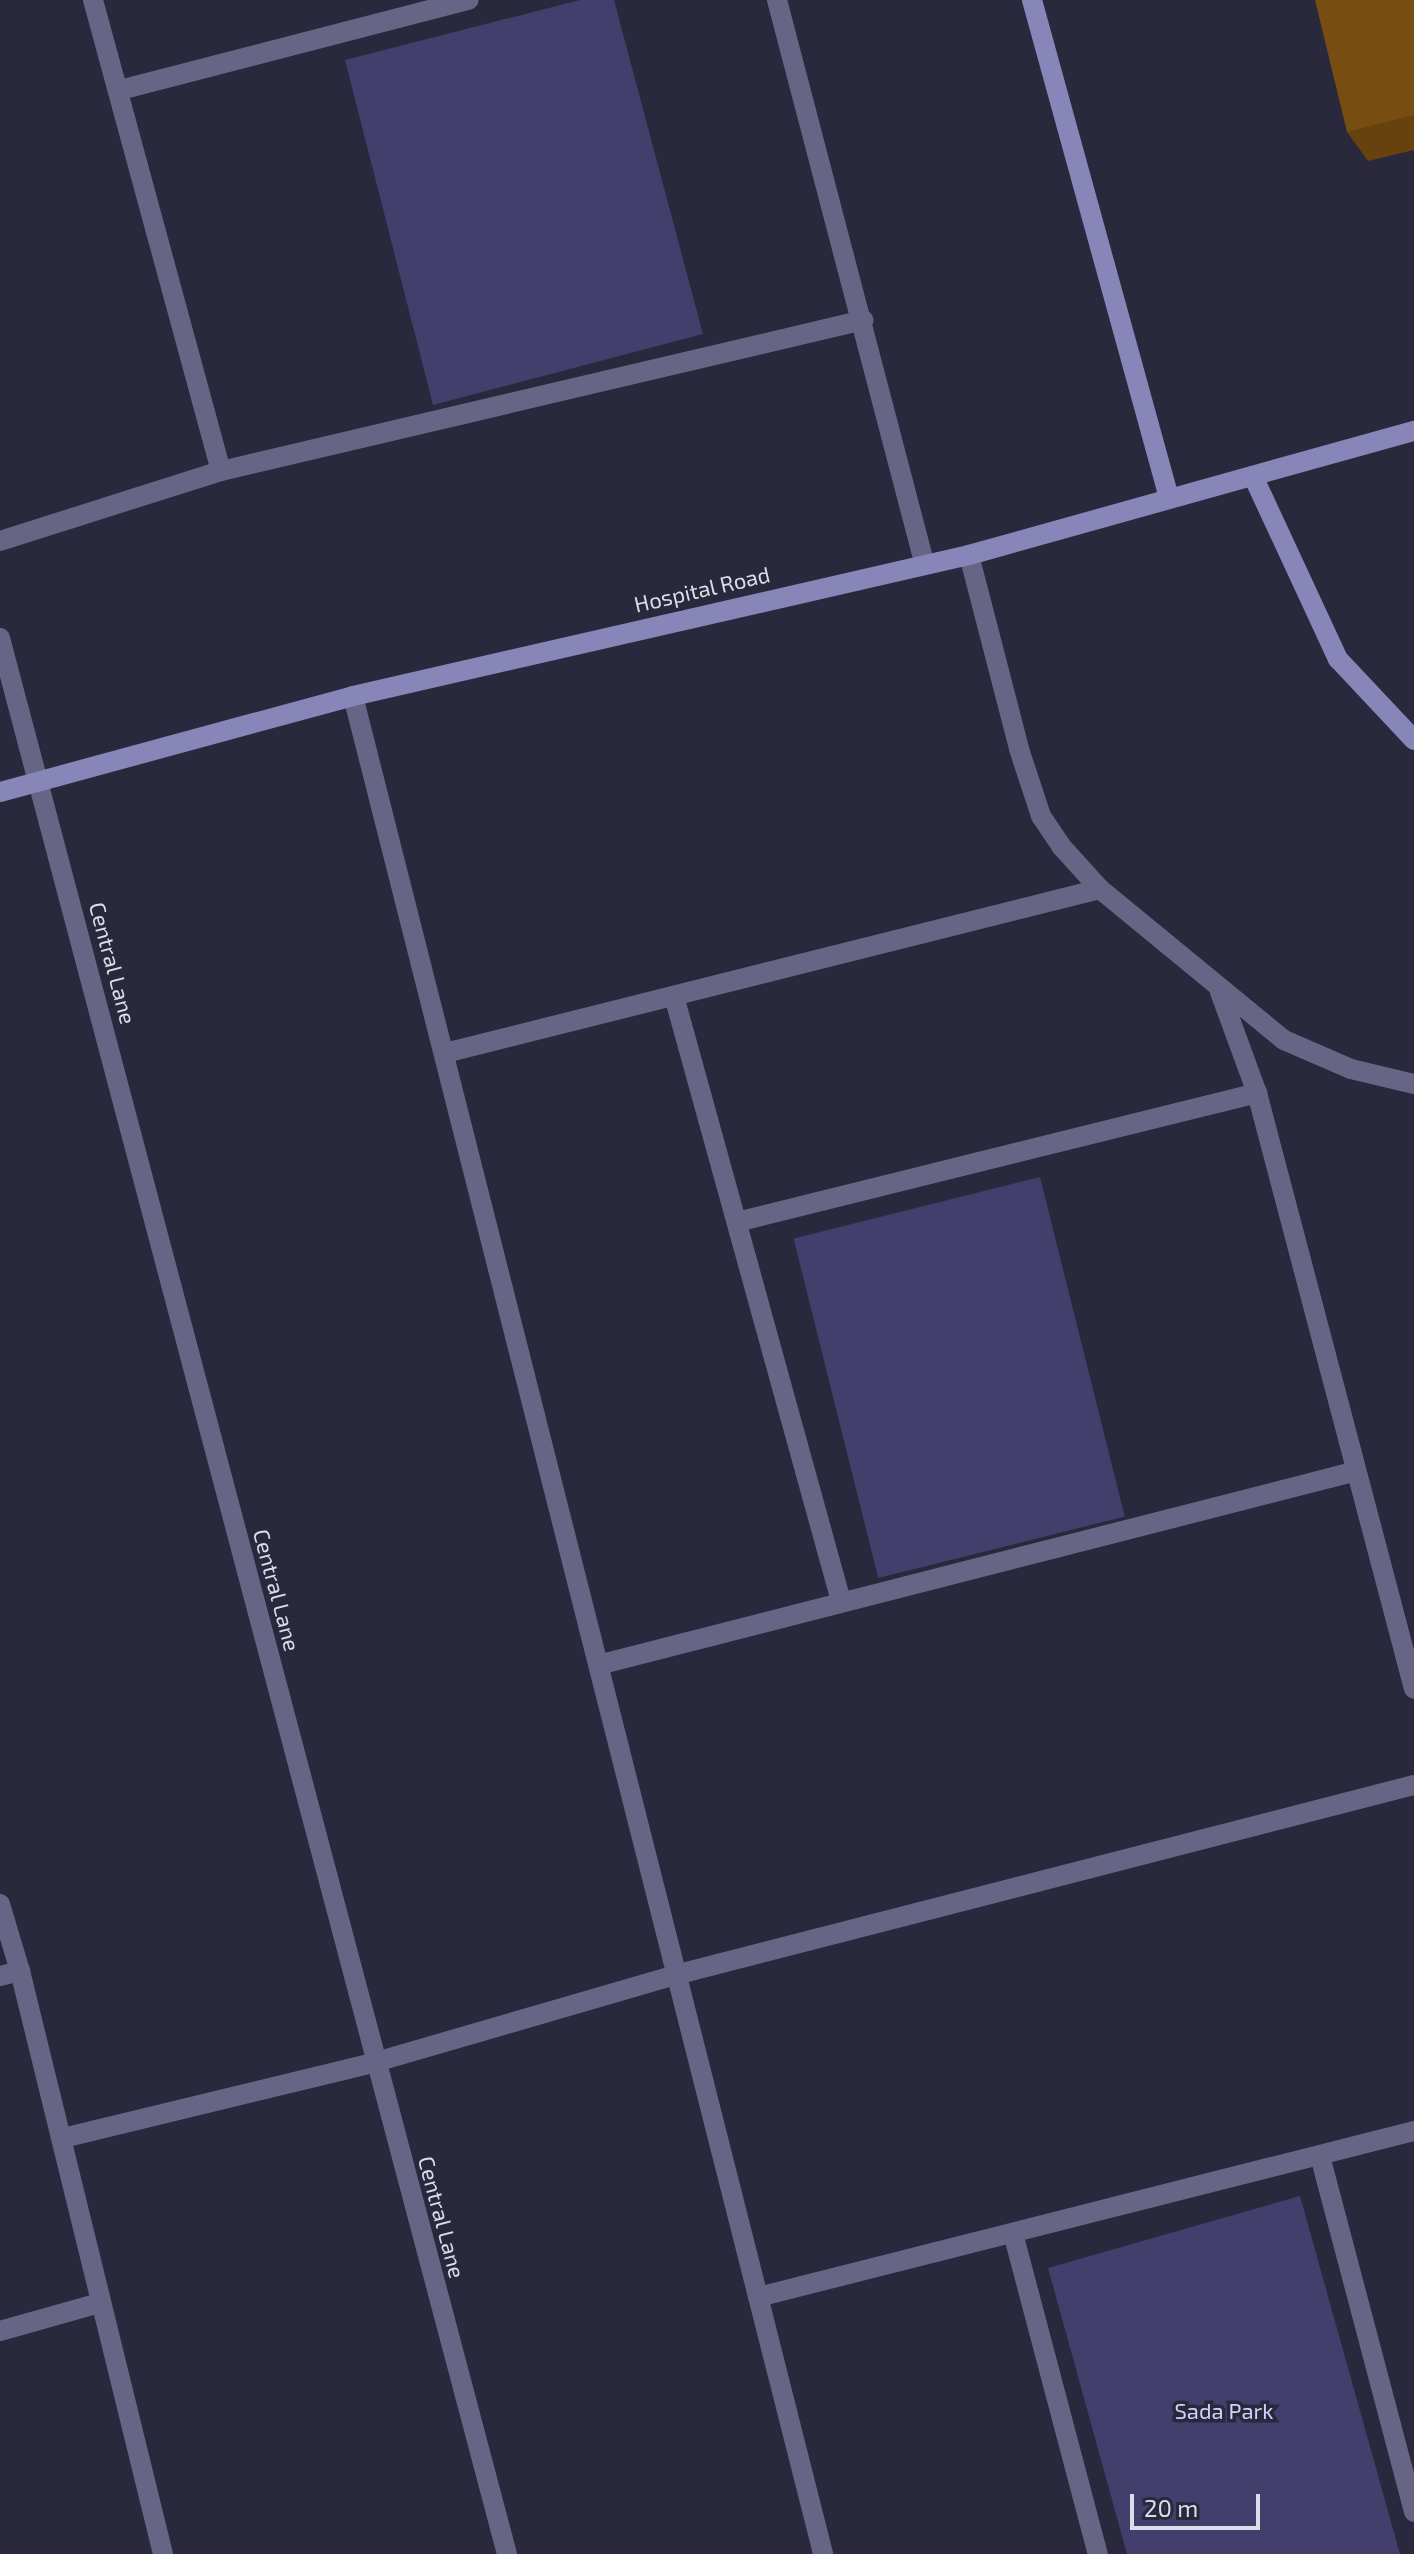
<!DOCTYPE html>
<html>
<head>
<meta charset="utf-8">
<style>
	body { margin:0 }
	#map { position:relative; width:1414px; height:2554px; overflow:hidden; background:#29283c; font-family:"Exo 2",sans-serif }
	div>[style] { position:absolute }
	.green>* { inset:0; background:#433e6c; transform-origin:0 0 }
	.street>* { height:20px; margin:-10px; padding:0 10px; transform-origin:10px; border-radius:10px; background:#666585 }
	.secondary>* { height:20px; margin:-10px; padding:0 10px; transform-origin:10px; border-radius:10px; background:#8885b9 }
	.wall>* { inset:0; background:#66420f }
	.building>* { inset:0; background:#774d12 }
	span { translate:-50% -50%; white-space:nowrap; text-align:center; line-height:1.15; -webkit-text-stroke:7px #29283c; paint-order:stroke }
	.street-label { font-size:22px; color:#ddddea }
	.park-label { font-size:22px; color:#d2d1fa }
	.scale { position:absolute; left:1130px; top:2494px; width:130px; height:36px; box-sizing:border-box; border:4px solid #ddddea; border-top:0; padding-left:10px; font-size:24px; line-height:28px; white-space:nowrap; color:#ddddea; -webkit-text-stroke:6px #29283c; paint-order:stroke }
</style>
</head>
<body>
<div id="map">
	<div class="green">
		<i style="clip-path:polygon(580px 0,614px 0,703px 334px,433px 405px,345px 60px)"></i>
		<i style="left:1040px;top:1177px;width:350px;height:254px;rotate:76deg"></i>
		<i style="clip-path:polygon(1300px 2196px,1400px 2554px,1127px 2554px,1048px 2268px)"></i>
	</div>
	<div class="street">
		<i style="left:93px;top:0;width:488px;rotate:74.8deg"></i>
		<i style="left:777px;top:0;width:581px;rotate:75.34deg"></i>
		<i style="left:120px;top:90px;width:360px;rotate:-14.5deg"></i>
		<i style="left:0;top:541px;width:232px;rotate:-17.6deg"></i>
		<i style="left:221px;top:471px;width:660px;rotate:-13.22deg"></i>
		<i style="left:969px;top:555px;width:200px;rotate:75.5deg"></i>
		<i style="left:1019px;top:749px;width:71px;rotate:71.8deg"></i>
		<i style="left:1041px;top:816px;width:36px;rotate:56deg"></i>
		<i style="left:1061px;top:846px;width:58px;rotate:47.8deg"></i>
		<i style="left:1100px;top:889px;width:238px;rotate:39.4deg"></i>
		<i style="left:1284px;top:1040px;width:73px;rotate:23.4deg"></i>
		<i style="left:1351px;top:1069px;width:65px;rotate:13.4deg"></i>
		<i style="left:0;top:638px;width:1982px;rotate:75.18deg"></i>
		<i style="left:353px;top:696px;width:1917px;rotate:75.8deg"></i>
		<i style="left:1220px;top:992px;width:108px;rotate:69.9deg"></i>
		<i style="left:1257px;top:1093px;width:616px;rotate:75.24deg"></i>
		<i style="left:674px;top:996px;width:628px;rotate:74.57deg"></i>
		<i style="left:445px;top:1053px;width:675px;rotate:-14.06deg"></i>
		<i style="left:741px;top:1221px;width:532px;rotate:-13.93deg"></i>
		<i style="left:602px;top:1664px;width:775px;rotate:-14.34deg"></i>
		<i style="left:0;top:1904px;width:70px;rotate:73.4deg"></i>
		<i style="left:0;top:1976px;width:21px;rotate:-14deg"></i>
		<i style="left:20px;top:1971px;width:600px;rotate:76.22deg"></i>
		<i style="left:63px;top:2138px;width:322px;rotate:-13.6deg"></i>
		<i style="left:376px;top:2062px;width:311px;rotate:-16.2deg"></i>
		<i style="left:675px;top:1975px;width:763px;rotate:-14.42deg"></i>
		<i style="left:1320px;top:2156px;width:368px;rotate:75.2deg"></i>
		<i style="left:1014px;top:2237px;width:328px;rotate:75.2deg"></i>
		<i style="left:758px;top:2297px;width:677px;rotate:-14.2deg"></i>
		<i style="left:0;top:2331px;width:100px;rotate:-15.7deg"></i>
	</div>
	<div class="secondary">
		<i style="left:1032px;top:0;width:512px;rotate:74.61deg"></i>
		<i style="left:1253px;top:476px;width:202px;rotate:65.1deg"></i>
		<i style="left:1338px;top:659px;width:111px;rotate:46.8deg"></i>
		<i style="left:0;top:792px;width:366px;rotate:-15.2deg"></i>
		<i style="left:353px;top:696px;width:632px;rotate:-12.89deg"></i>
		<i style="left:969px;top:555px;width:462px;rotate:-15.6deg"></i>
	</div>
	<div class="wall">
		<i style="clip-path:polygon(1414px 0,1414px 150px,1368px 161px,1347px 132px)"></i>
	</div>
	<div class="building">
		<i style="clip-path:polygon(1315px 0,1414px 0,1414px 115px,1347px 132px)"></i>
	</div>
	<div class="street-label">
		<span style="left:702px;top:589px;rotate:-13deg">Hospital Road</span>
		<span style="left:113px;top:963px;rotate:75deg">Central Lane</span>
		<span style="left:277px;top:1590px;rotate:75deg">Central Lane</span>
		<span style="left:442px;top:2217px;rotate:75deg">Central Lane</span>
	</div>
	<div class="park-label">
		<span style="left:1224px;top:2411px">Sada Park</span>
	</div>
	<div class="scale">20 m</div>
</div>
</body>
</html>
